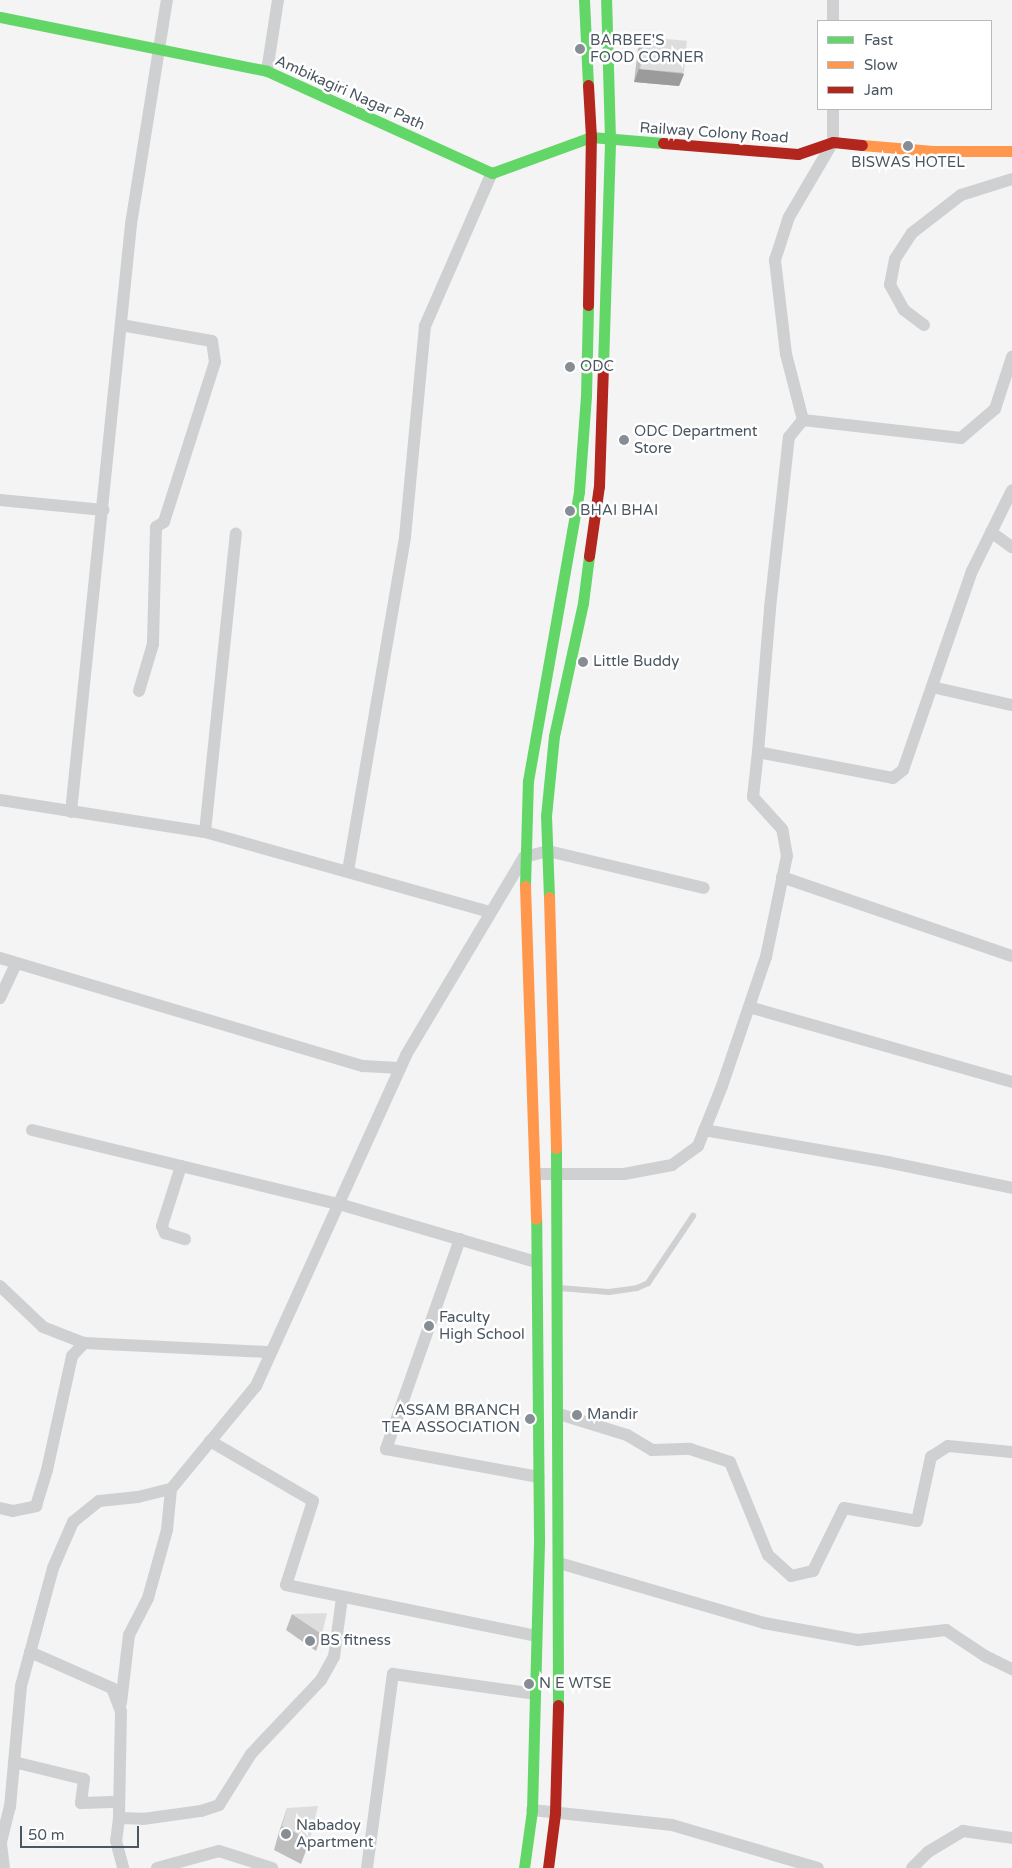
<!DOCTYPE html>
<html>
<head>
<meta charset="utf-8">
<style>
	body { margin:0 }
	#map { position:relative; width:1012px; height:1868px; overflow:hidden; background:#f4f4f4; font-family:"Varela Round",sans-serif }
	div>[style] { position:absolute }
	.lane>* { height:6px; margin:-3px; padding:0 3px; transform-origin:3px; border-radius:3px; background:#ced0d2 }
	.street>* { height:12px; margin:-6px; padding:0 6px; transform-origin:6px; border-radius:6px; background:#ced0d2 }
	.fast>* { height:11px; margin:-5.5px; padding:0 5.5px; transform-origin:5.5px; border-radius:5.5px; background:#63d668 }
	.slow>* { height:11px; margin:-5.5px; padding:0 5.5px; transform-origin:5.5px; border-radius:5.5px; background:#ff974d }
	.jam>* { height:11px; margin:-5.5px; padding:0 5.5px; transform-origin:5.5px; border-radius:5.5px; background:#b3261e }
	.wall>* { inset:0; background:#bebebf }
	.shaded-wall>* { inset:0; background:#9b9b9b }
	.building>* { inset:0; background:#ddddde; transform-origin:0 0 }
	.dots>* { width:14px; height:14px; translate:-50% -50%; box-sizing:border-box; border:2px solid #fff; border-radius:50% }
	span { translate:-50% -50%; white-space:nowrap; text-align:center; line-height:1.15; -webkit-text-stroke:5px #fff; paint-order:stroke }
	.poi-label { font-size:15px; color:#4a5661 }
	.left { translate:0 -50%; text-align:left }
	.right { translate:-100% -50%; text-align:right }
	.street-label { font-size:15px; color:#4a5661 }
	.legend { position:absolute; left:817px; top:20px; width:175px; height:90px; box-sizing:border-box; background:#fff; border:1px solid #b7bbc0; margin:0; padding:6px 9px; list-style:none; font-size:15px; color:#4a5661 }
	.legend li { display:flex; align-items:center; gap:10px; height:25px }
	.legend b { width:25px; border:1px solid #b7bbc0 }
	.scale { position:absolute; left:20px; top:1826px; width:119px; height:22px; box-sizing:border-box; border:2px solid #4a5661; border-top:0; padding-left:6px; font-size:15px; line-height:18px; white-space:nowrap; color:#4a5661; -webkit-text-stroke:4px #fff; paint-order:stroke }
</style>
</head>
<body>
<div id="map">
	<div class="lane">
		<i style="left:559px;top:1288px;width:50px;rotate:4.6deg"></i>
		<i style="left:609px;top:1292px;width:28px;rotate:-8deg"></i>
		<i style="left:637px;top:1288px;width:12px;rotate:-24deg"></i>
		<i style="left:648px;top:1283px;width:81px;rotate:-56.1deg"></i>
	</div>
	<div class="street">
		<i style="left:833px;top:21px;width:21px;rotate:-90deg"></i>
		<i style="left:267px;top:71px;width:72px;rotate:-81.2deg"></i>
		<i style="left:121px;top:325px;width:92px;rotate:10deg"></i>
		<i style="left:212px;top:341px;width:21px;rotate:82deg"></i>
		<i style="left:215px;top:362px;width:168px;rotate:107.7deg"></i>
		<i style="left:164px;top:522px;width:9px;rotate:148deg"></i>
		<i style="left:156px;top:527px;width:117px;rotate:91.5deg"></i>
		<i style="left:153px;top:644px;width:49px;rotate:106.6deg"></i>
		<i style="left:924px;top:325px;width:25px;rotate:-143deg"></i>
		<i style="left:904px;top:310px;width:29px;rotate:-119deg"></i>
		<i style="left:890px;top:285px;width:26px;rotate:-79deg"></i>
		<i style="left:895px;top:259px;width:31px;rotate:-57deg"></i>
		<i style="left:912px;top:233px;width:62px;rotate:-37.8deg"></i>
		<i style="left:961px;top:195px;width:53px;rotate:-17.4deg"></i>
		<i style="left:803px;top:420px;width:159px;rotate:6.5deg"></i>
		<i style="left:961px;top:438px;width:45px;rotate:-40.5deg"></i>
		<i style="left:995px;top:409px;width:55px;rotate:-71.9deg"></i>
		<i style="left:0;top:500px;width:104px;rotate:5.5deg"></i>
		<i style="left:991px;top:532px;width:26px;rotate:36deg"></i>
		<i style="left:932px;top:687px;width:82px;rotate:12.7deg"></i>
		<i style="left:758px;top:752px;width:144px;rotate:-85.2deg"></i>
		<i style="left:770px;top:608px;width:172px;rotate:-83.7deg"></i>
		<i style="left:789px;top:437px;width:22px;rotate:-51deg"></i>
		<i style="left:803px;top:420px;width:68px;rotate:-104.4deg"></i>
		<i style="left:786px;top:354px;width:95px;rotate:-96.7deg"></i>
		<i style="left:775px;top:260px;width:45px;rotate:-72deg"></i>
		<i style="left:789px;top:217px;width:87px;rotate:-59.6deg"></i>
		<i style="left:833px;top:142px;width:33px;rotate:-90deg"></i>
		<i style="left:0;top:800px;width:207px;rotate:8.9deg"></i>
		<i style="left:205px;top:832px;width:295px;rotate:15.7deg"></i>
		<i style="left:71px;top:812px;width:591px;rotate:-84.17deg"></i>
		<i style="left:131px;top:224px;width:227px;rotate:-80.9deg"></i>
		<i style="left:205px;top:832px;width:300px;rotate:-84.1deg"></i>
		<i style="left:348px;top:871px;width:339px;rotate:-80.3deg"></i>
		<i style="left:405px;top:537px;width:212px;rotate:-84.6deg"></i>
		<i style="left:425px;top:326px;width:167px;rotate:-66.4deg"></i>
		<i style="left:782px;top:877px;width:243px;rotate:19deg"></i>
		<i style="left:0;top:958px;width:379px;rotate:16.6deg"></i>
		<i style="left:363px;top:1066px;width:37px;rotate:3deg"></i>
		<i style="left:0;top:998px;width:38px;rotate:-65deg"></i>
		<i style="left:749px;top:1007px;width:273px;rotate:15.9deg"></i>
		<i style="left:32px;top:1130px;width:316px;rotate:13.6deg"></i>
		<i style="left:339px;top:1204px;width:205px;rotate:16.4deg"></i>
		<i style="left:704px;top:1130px;width:186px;rotate:9.9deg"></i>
		<i style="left:887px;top:1162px;width:128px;rotate:11.7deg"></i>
		<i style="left:181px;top:1166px;width:63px;rotate:107.6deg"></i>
		<i style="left:162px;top:1226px;width:8px;rotate:67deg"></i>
		<i style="left:165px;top:1233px;width:21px;rotate:17deg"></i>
		<i style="left:536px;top:1174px;width:88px"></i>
		<i style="left:624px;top:1174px;width:49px;rotate:-10.6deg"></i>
		<i style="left:672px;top:1165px;width:32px;rotate:-36deg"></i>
		<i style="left:698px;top:1146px;width:65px;rotate:-68.2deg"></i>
		<i style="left:722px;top:1086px;width:136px;rotate:-71.2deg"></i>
		<i style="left:766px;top:957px;width:103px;rotate:-78.3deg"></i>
		<i style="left:787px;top:856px;width:27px;rotate:-100deg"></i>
		<i style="left:782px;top:829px;width:43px;rotate:-132.2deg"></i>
		<i style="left:753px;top:797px;width:45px;rotate:-83.7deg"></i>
		<i style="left:758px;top:752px;width:137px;rotate:10.9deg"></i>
		<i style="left:893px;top:778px;width:13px;rotate:-39deg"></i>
		<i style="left:903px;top:770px;width:211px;rotate:-70.9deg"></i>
		<i style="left:972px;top:571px;width:90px;rotate:-63.7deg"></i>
		<i style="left:460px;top:1239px;width:223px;rotate:109.4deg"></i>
		<i style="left:386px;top:1449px;width:155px;rotate:10.4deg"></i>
		<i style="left:0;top:1286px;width:59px;rotate:43.6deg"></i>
		<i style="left:43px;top:1327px;width:44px;rotate:21.3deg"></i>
		<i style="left:84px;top:1343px;width:187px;rotate:2.8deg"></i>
		<i style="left:559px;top:1414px;width:71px;rotate:17.2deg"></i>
		<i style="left:627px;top:1435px;width:29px;rotate:31deg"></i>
		<i style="left:652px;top:1450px;width:38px;rotate:-2deg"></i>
		<i style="left:690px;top:1449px;width:42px;rotate:18deg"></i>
		<i style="left:730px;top:1462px;width:100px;rotate:67.8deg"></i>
		<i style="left:768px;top:1555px;width:31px;rotate:42deg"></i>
		<i style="left:791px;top:1576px;width:23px;rotate:-13deg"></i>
		<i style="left:813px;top:1571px;width:70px;rotate:-63.8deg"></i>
		<i style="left:844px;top:1508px;width:74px;rotate:10.1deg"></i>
		<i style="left:917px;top:1521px;width:66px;rotate:-77.7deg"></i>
		<i style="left:931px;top:1457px;width:20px;rotate:-33deg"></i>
		<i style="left:948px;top:1446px;width:64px;rotate:5.4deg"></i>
		<i style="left:210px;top:1441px;width:119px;rotate:30.2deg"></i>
		<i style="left:313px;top:1501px;width:88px;rotate:107.8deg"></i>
		<i style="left:286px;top:1585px;width:255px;rotate:11.5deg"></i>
		<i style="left:0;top:1508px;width:13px;rotate:13deg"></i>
		<i style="left:13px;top:1511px;width:24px;rotate:-12deg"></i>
		<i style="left:36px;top:1506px;width:38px;rotate:-73deg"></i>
		<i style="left:47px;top:1470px;width:117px;rotate:-77.6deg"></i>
		<i style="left:72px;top:1356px;width:18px;rotate:-47deg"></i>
		<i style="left:559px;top:1563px;width:214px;rotate:16.3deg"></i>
		<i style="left:764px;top:1623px;width:96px;rotate:10.3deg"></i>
		<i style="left:858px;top:1640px;width:89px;rotate:-6.5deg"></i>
		<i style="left:946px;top:1630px;width:47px;rotate:33.7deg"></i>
		<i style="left:985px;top:1656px;width:30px;rotate:26deg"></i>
		<i style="left:30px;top:1652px;width:90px;rotate:23.7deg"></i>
		<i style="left:112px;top:1688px;width:25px;rotate:69deg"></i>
		<i style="left:121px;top:1711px;width:107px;rotate:91.1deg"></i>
		<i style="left:119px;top:1818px;width:23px;rotate:97deg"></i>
		<i style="left:116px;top:1841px;width:28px;rotate:75deg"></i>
		<i style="left:121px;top:1703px;width:68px;rotate:-83.3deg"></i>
		<i style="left:129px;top:1635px;width:42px;rotate:-62.8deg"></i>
		<i style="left:148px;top:1598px;width:71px;rotate:-74.4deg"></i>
		<i style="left:167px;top:1530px;width:41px;rotate:-84.4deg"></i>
		<i style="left:14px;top:1762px;width:72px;rotate:13.7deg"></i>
		<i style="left:84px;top:1779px;width:24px;rotate:97deg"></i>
		<i style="left:81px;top:1803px;width:38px;rotate:-2deg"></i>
		<i style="left:532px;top:1810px;width:141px;rotate:6.1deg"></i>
		<i style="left:672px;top:1825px;width:152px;rotate:16.4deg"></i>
		<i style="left:119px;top:1818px;width:24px;rotate:2deg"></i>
		<i style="left:143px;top:1819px;width:59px;rotate:-7.9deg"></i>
		<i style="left:201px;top:1811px;width:19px;rotate:-18deg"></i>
		<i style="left:219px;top:1805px;width:60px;rotate:-57.9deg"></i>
		<i style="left:251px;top:1754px;width:102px;rotate:-46.6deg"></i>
		<i style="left:321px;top:1680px;width:26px;rotate:-61deg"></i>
		<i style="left:334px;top:1657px;width:60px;rotate:-82.3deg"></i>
		<i style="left:4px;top:1868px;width:26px;rotate:-97deg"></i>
		<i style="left:1px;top:1842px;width:36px;rotate:-76deg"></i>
		<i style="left:10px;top:1807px;width:121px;rotate:-84.8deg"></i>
		<i style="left:21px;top:1686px;width:122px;rotate:-74.8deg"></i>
		<i style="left:53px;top:1568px;width:50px;rotate:-66.5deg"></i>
		<i style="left:73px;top:1522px;width:33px;rotate:-39deg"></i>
		<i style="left:99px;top:1501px;width:39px;rotate:-6deg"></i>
		<i style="left:138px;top:1497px;width:34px;rotate:-14deg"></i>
		<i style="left:171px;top:1489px;width:134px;rotate:-50.5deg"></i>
		<i style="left:256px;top:1386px;width:363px;rotate:-65.6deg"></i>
		<i style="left:406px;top:1055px;width:230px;rotate:-59.2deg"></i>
		<i style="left:524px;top:857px;width:25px;rotate:-14deg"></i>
		<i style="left:548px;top:851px;width:160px;rotate:13.3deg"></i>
		<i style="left:157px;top:1868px;width:64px;rotate:-15.3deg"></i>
		<i style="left:219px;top:1851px;width:56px;rotate:17.8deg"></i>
		<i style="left:367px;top:1868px;width:196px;rotate:-82.4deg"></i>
		<i style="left:393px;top:1674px;width:143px;rotate:8deg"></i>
		<i style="left:912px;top:1868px;width:23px;rotate:-45deg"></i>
		<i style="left:928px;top:1852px;width:41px;rotate:-31deg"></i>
		<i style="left:963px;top:1831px;width:49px;rotate:8.1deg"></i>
	</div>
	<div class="fast">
		<i style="left:584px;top:0;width:85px;rotate:87.3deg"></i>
		<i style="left:0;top:17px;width:272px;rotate:11.4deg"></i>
		<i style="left:267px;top:71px;width:247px;rotate:24.4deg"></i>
		<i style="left:492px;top:173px;width:105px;rotate:-20deg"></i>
		<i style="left:591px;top:137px;width:72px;rotate:4.8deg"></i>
		<i style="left:603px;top:366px;width:227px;rotate:-88.2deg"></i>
		<i style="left:610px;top:139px;width:139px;rotate:-91.6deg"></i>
		<i style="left:525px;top:886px;width:105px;rotate:-88.4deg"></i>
		<i style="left:528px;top:781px;width:294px;rotate:-80deg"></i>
		<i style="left:579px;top:491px;width:95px;rotate:-85.8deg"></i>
		<i style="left:586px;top:396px;width:91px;rotate:-88.7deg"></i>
		<i style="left:549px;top:897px;width:81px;rotate:-92.1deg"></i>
		<i style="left:546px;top:816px;width:80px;rotate:-84.3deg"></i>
		<i style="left:554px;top:736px;width:136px;rotate:-77.7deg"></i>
		<i style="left:583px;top:603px;width:47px;rotate:-82.7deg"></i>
		<i style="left:556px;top:1148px;width:557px;rotate:89.79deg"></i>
		<i style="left:524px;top:1868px;width:59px;rotate:-82.1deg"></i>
		<i style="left:532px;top:1810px;width:273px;rotate:-88.5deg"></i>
		<i style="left:539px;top:1537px;width:318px;rotate:-90.5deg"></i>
	</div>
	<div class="slow">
		<i style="left:862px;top:145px;width:71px;rotate:4.8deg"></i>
		<i style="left:933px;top:151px;width:79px"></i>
		<i style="left:525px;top:886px;width:333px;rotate:88.1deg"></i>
		<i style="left:549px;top:897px;width:251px;rotate:88.4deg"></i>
	</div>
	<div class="jam">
		<i style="left:663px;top:143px;width:135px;rotate:4.7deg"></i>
		<i style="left:798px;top:154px;width:37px;rotate:-19deg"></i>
		<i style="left:833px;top:142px;width:29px;rotate:6deg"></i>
		<i style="left:588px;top:305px;width:168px;rotate:-89deg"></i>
		<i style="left:591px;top:137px;width:52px;rotate:-93.3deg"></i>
		<i style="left:589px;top:556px;width:71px;rotate:-81.9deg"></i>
		<i style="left:599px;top:486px;width:120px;rotate:-88.1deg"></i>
		<i style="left:548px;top:1868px;width:55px;rotate:-82.7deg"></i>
		<i style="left:555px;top:1813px;width:108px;rotate:-88.4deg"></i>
	</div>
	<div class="wall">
		<i style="clip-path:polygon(643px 37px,684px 74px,679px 86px,634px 82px,638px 49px)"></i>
		<i style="clip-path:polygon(292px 1614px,322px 1634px,316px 1651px,286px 1630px)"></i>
		<i style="clip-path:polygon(287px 1808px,310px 1840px,301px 1864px,274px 1850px,279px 1832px)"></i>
	</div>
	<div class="shaded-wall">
		<i style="clip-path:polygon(639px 69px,684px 74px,679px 86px,634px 82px)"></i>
	</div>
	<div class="building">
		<i style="left:643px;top:37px;width:44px;height:32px;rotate:5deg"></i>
		<i style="clip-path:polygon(327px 1613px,322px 1634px,292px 1614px)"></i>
		<i style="clip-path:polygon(318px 1806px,310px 1840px,282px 1826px,287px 1808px)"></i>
	</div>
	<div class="dots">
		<i style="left:580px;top:49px;background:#868d94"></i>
		<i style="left:908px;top:146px;background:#868d94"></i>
		<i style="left:570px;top:367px;background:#868d94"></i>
		<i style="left:624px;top:440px;background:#868d94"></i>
		<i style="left:570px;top:511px;background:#868d94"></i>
		<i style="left:583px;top:662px;background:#868d94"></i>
		<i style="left:429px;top:1326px;background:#868d94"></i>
		<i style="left:577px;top:1415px;background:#868d94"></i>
		<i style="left:530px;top:1419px;background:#868d94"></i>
		<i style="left:310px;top:1641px;background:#868d94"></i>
		<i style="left:529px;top:1684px;background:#868d94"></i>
		<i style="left:286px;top:1834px;background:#868d94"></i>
	</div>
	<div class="poi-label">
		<span class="left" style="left:590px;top:49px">BARBEE'S<br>FOOD CORNER</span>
		<span style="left:908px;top:163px">BISWAS HOTEL</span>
		<span class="left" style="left:580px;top:367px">ODC</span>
		<span class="left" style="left:634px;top:440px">ODC Department<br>Store</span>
		<span class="left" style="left:580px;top:511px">BHAI BHAI</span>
		<span class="left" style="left:593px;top:662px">Little Buddy</span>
		<span class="left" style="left:439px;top:1326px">Faculty<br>High School</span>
		<span class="right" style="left:520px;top:1419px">ASSAM BRANCH<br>TEA ASSOCIATION</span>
		<span class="left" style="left:587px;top:1415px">Mandir</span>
		<span class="left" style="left:320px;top:1641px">BS fitness</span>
		<span class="left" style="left:539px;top:1684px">N E WTSE</span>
		<span class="left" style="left:296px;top:1834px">Nabadoy<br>Apartment</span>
	</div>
	<div class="street-label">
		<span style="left:350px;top:93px;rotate:24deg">Ambikagiri Nagar Path</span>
		<span style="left:714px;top:133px;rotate:4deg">Railway Colony Road</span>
	</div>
	<ul class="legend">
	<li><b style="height:6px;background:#63d668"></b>Fast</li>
	<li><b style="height:6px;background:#ff974d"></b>Slow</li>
	<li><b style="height:6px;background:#b3261e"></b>Jam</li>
	</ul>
	<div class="scale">50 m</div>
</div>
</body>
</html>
